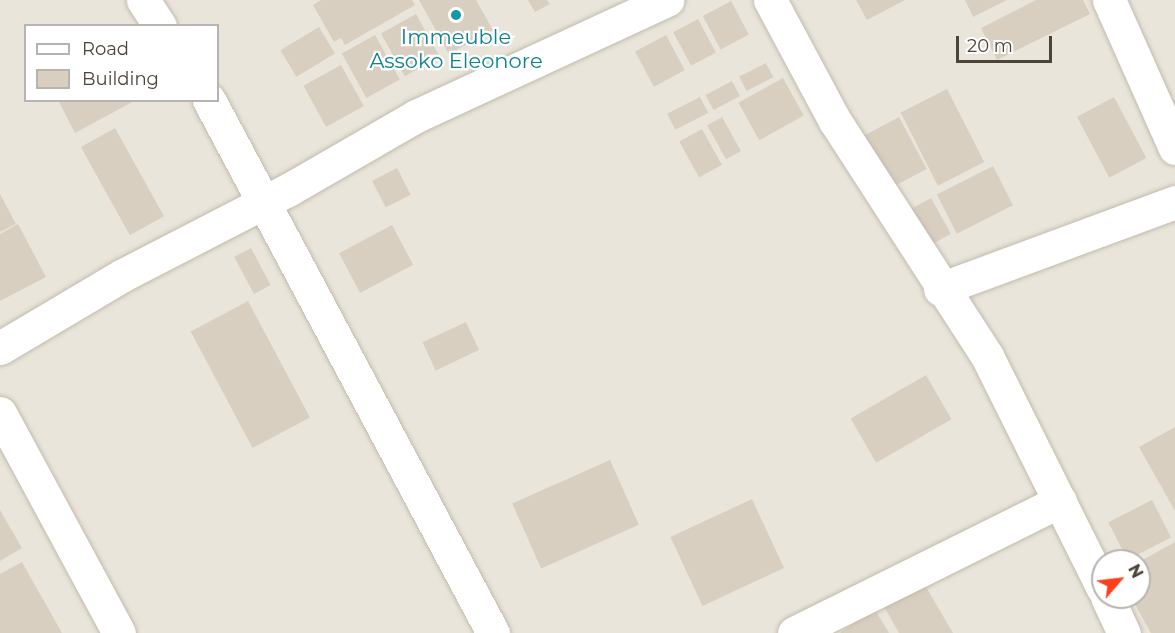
<!DOCTYPE html>
<html>
<head>
<meta charset="utf-8">
<style>
	body { margin:0 }
	#map { position:relative; width:1175px; height:633px; overflow:hidden; background:#f6f3ec; font-family:Montserrat,sans-serif }
	div>[style] { position:absolute }
	.residential>* { inset:0; background:#eae5da }
	.building>* { inset:0; background:#d8cfc1; transform-origin:0 0 }
	.roads { filter:drop-shadow(0 0 2px #c2bbae) drop-shadow(0 0 2px #c2bbae) }
	.minor>* { height:33px; margin:-16.5px; padding:0 16.5px; transform-origin:16.5px; border-radius:16.5px; background:#fff }
	.dots>* { width:16px; height:16px; translate:-50% -50%; box-sizing:border-box; border:3px solid #fff; border-radius:50% }
	span { translate:-50% -50%; white-space:nowrap; text-align:center; line-height:1.15; -webkit-text-stroke:4.5px #fff; paint-order:stroke }
	.culture-label { font-size:21px; color:#0d838f }
	.legend { position:absolute; left:24px; top:24px; width:195px; height:78px; box-sizing:border-box; background:#fff; border:2px solid #b7b4b0; margin:0; padding:8px 10px; list-style:none; font-size:18px; color:#4b4439 }
	.legend li { display:flex; align-items:center; gap:12px; height:30px }
	.legend b { width:30px; border:2px solid #b7b4b0 }
	.north { position:absolute; left:1091px; top:549px; width:60px; height:60px; box-sizing:border-box; background:#fff; border:2px solid #b7b4b0; border-radius:50%; rotate:62deg; font-size:16px; font-weight:700; line-height:24px; text-align:center; color:#4b4439 }
	.north::after { content:''; display:block; margin:auto; width:21px; height:27px; background:#fc3f1d; clip-path:polygon(50% 0,100% 100%,50% 72%,0 100%) }
	.scale { position:absolute; left:956px; top:36px; width:96px; height:27px; box-sizing:border-box; border:3px solid #4b4439; border-top:0; padding-left:8px; font-size:18px; line-height:21px; white-space:nowrap; color:#4b4439; -webkit-text-stroke:4px #fff; paint-order:stroke }
</style>
</head>
<body>
<div id="map">
	<div class="residential">
		<i style="clip-path:polygon(evenodd,0 0,1175px 0,1175px 633px,0 633px,0 0,26px 26px,218px 26px,218px 100px,26px 100px,26px 26px,0 0,1103px 561px,1139px 561px,1139px 597px,1103px 597px,1103px 561px)"></i>
	</div>
	<div class="building">
		<i style="clip-path:polygon(321px 0,412px 0,415px 5px,345px 45px,341px 38px,334px 42px,313px 5px)"></i>
		<i style="clip-path:polygon(419px 0,476px 0,493px 30px,449px 54px)"></i>
		<i style="clip-path:polygon(528px 0,547px 0,550px 4px,535px 12px)"></i>
		<i style="clip-path:polygon(856px 0,905px 0,867px 20px)"></i>
		<i style="clip-path:polygon(965px 0,1007px 0,973px 17px)"></i>
		<i style="clip-path:polygon(1036px 0,1083px 0,1090px 14px,997px 60px,981px 28px)"></i>
		<i style="left:731px;top:1px;width:38px;height:32px;rotate:62deg"></i>
		<i style="left:416px;top:14px;width:49px;height:40px;rotate:61deg"></i>
		<i style="left:698px;top:19px;width:38px;height:28px;rotate:62deg"></i>
		<i style="left:319px;top:27px;width:31px;height:45px;rotate:59deg"></i>
		<i style="left:375px;top:35px;width:51px;height:38px;rotate:61deg"></i>
		<i style="left:666px;top:35px;width:40px;height:35px;rotate:62deg"></i>
		<i style="left:766px;top:63px;width:16px;height:30px;rotate:63deg"></i>
		<i style="left:341px;top:65px;width:47px;height:43px;rotate:61deg"></i>
		<i style="left:783px;top:78px;width:43px;height:51px;rotate:61deg"></i>
		<i style="left:732px;top:81px;width:17px;height:30px;rotate:62deg"></i>
		<i style="left:947px;top:89px;width:82px;height:52px;rotate:63deg"></i>
		<i style="left:700px;top:97px;width:18px;height:37px;rotate:63deg"></i>
		<i style="left:1114px;top:97px;width:69px;height:42px;rotate:62deg"></i>
		<i style="clip-path:polygon(58px 100px,136px 100px,75px 133px)"></i>
		<i style="left:722px;top:117px;width:39px;height:17px;rotate:61deg"></i>
		<i style="left:899px;top:117px;width:59px;height:40px;rotate:62deg"></i>
		<i style="left:115px;top:128px;width:101px;height:39px;rotate:61deg"></i>
		<i style="left:702px;top:129px;width:41px;height:26px;rotate:61deg"></i>
		<i style="left:993px;top:166px;width:44px;height:63px;rotate:63deg"></i>
		<i style="left:397px;top:168px;width:30px;height:28px;rotate:63deg"></i>
		<i style="clip-path:polygon(0 194px,16px 224px,0 232px)"></i>
		<i style="left:931px;top:198px;width:41px;height:25px;rotate:61deg"></i>
		<i style="clip-path:polygon(18px 224px,46px 277px,0 301px,0 234px)"></i>
		<i style="left:392px;top:225px;width:45px;height:60px;rotate:62deg"></i>
		<i style="left:251px;top:248px;width:42px;height:19px;rotate:62deg"></i>
		<i style="left:248px;top:301px;width:132px;height:65px;rotate:62deg"></i>
		<i style="left:466px;top:322px;width:31px;height:48px;rotate:65deg"></i>
		<i style="left:926px;top:375px;width:51px;height:87px;rotate:60deg"></i>
		<i style="clip-path:polygon(1175px 427px,1175px 511px,1139px 447px)"></i>
		<i style="left:610px;top:460px;width:71px;height:107px;rotate:66deg"></i>
		<i style="left:752px;top:499px;width:76px;height:90px;rotate:65deg"></i>
		<i style="left:1152px;top:500px;width:42px;height:49px;rotate:63deg"></i>
		<i style="clip-path:polygon(0 510px,22px 548px,0 561px)"></i>
		<i style="clip-path:polygon(1175px 542px,1175px 633px,1151px 633px,1131px 597px,1139px 597px,1139px 562px)"></i>
		<i style="clip-path:polygon(22px 562px,62px 633px,0 633px,0 574px)"></i>
		<i style="clip-path:polygon(922px 580px,953px 633px,899px 633px,882px 603px)"></i>
		<i style="clip-path:polygon(874px 608px,889px 633px,840px 633px)"></i>
	</div>
	<div class="roads">
		<div class="minor">
			<i style="left:143px;top:0;width:31px;rotate:57deg"></i>
			<i style="left:770px;top:0;width:137px;rotate:61.8deg"></i>
			<i style="left:835px;top:121px;width:280px;rotate:57.1deg"></i>
			<i style="left:987px;top:356px;width:260px;rotate:63.5deg"></i>
			<i style="left:1109px;top:0;width:162px;rotate:66deg"></i>
			<i style="left:209px;top:100px;width:604px;rotate:61.95deg"></i>
			<i style="left:940px;top:289px;width:251px;rotate:-20.3deg"></i>
			<i style="left:0;top:348px;width:143px;rotate:-30.7deg"></i>
			<i style="left:123px;top:275px;width:186px;rotate:-27.3deg"></i>
			<i style="left:288px;top:190px;width:148px;rotate:-30deg"></i>
			<i style="left:416px;top:116px;width:277px;rotate:-24.8deg"></i>
			<i style="left:0;top:413px;width:250px;rotate:61.6deg"></i>
			<i style="left:1107px;top:597px;width:40px;rotate:65deg"></i>
			<i style="left:794px;top:633px;width:297px;rotate:-26.4deg"></i>
		</div>
	</div>
	<div class="dots">
		<i style="left:456px;top:15px;background:#0f9aa8"></i>
	</div>
	<div class="culture-label">
		<span style="left:456px;top:49px">Immeuble<br>Assoko Eleonore</span>
	</div>
	<ul class="legend">
	<li><b style="height:8px;background:#fff"></b>Road</li>
	<li><b style="height:16px;background:#d8cfc1"></b>Building</li>
	</ul>
	<div class="north">N</div>
	<div class="scale">20 m</div>
</div>
</body>
</html>
